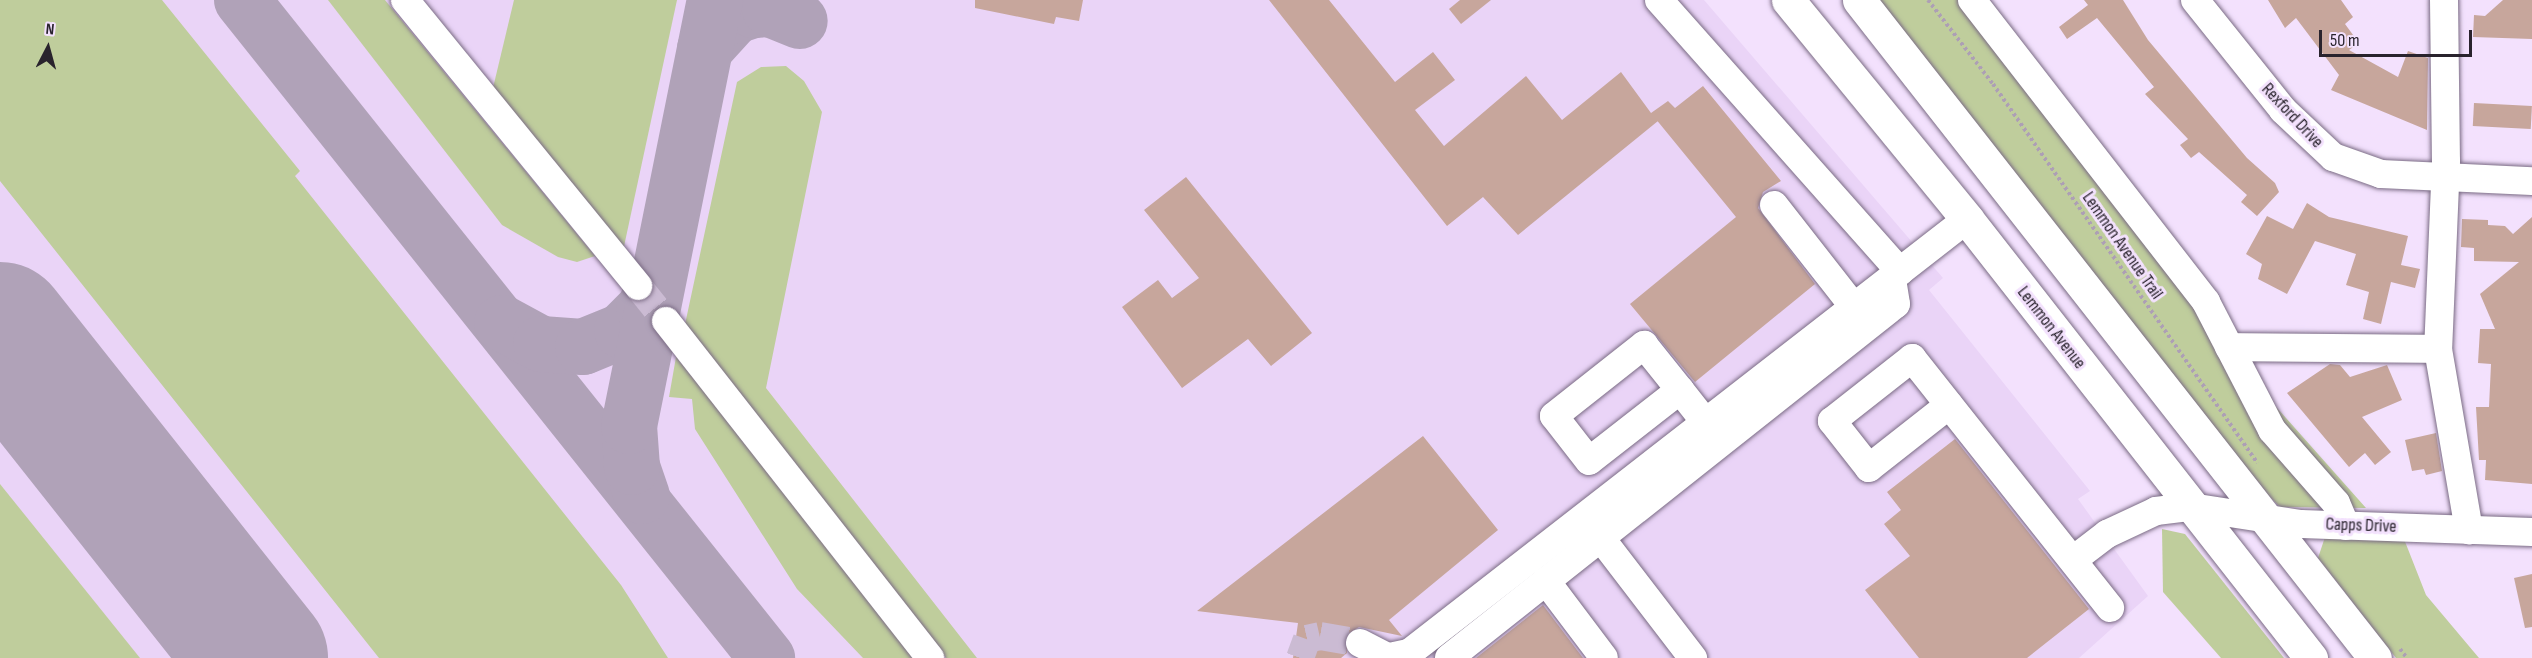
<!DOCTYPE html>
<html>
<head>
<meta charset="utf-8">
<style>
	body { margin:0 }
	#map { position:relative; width:2532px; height:658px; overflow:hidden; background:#f3e1fd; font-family:"Sofia Sans Condensed",sans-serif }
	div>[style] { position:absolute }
	.built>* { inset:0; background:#ead4f7 }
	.green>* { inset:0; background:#bfcd9c }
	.taxiway>* { height:56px; margin:-28px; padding:0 28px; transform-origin:28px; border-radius:28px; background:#b0a2b8 }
	.runway>* { height:138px; margin:-69px; padding:0 69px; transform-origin:69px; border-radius:69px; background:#b0a2b8 }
	.building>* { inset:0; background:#c7a69c; transform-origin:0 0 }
	.minor-tunnel>* { height:28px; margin-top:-14px; transform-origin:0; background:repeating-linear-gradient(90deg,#cbbbd3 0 28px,transparent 0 42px) }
	.path>* { height:4px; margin-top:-2px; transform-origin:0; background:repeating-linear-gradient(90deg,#ad9fb5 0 3px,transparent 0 6px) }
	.roads { filter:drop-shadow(0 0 2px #7a6b84) drop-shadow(0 0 2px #7a6b84) }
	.minor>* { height:28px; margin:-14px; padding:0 14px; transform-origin:14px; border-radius:14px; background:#fff }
	.major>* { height:33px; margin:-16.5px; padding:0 16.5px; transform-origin:16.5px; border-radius:16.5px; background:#fff }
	span { translate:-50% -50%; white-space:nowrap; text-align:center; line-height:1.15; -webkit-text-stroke:6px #f3e1fd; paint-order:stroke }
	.street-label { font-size:18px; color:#29232d }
	.north { position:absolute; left:18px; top:18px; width:60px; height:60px; -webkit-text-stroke:4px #f3e1fd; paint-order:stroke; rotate:6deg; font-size:16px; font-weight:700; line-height:24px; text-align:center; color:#29232d }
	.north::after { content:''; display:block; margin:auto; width:21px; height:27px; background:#29232d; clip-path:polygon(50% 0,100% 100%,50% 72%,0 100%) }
	.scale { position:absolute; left:2319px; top:30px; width:153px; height:27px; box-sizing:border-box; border:3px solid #29232d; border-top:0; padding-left:8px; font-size:18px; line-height:21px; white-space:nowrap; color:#29232d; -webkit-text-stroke:4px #f3e1fd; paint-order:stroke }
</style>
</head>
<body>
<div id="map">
	<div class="built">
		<i style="clip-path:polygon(0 0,1704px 0,1943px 278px,1929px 290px,2090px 491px,2078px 499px,2148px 596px,2079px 658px,0 658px)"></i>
	</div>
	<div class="green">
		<i style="clip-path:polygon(0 0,162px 0,300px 171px,295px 176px,621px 585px,668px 658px,379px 658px,0 181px)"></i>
		<i style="clip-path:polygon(328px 0,385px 0,595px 256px,577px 262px,558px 257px,502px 225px)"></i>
		<i style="clip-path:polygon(514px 0,677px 0,623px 251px,492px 92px)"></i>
		<i style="clip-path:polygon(1875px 0,1969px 0,2254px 382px,2366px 508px,2280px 507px,2270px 497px)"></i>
		<i style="clip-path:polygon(786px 66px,804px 81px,822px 112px,766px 388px,977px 658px,946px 658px,684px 329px,737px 82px,761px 67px)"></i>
		<i style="clip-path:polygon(676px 357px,715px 404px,915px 658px,863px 658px,797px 589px,695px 429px,692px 399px,669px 397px)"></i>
		<i style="clip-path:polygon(0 484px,140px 658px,0 658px)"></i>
		<i style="clip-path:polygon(2162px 529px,2185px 534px,2284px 658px,2221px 658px,2163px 592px)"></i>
		<i style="clip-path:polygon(2325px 537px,2404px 539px,2426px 595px,2479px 658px,2396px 658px,2318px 558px)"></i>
	</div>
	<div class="taxiway">
		<i style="left:242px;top:0;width:842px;rotate:51.41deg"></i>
		<i style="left:705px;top:49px;width:45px;rotate:-47.7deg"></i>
		<i style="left:735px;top:16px;width:19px;rotate:-18deg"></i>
		<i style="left:753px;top:10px;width:17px;rotate:-3deg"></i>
		<i style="left:770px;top:9px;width:32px;rotate:22deg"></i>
		<i style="left:502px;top:323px;width:44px;rotate:28.3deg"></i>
		<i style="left:541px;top:344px;width:42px;rotate:4.1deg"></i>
		<i style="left:583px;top:347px;width:42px;rotate:-22.3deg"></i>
		<i style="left:622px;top:331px;width:31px;rotate:-45deg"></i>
		<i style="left:644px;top:309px;width:25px;rotate:-64deg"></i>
		<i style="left:642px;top:496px;width:31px;rotate:-109deg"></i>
		<i style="left:632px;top:467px;width:41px;rotate:-94.2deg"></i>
		<i style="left:629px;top:426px;width:435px;rotate:-78.6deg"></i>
	</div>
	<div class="runway">
		<i style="left:0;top:331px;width:417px;rotate:51.6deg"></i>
	</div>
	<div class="building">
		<i style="clip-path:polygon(975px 0,1083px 0,1079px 21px,1056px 17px,1054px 24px,975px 8px)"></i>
		<i style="clip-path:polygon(1269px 0,1329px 0,1395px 82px,1433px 52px,1455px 80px,1415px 110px,1444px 146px,1526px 76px,1562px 120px,1621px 72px,1651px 113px,1668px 101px,1675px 108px,1703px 86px,1781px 181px,1763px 192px,1758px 208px,1815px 284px,1695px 382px,1630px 304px,1736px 217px,1655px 118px,1658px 121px,1518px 235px,1483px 197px,1447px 226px)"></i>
		<i style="clip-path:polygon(1460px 0,1491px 0,1461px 24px,1449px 9px)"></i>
		<i style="clip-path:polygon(2084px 0,2123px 0,2148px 40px,2247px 158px,2275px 183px,2279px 192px,2257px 216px,2241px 202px,2247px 195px,2199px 152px,2191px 158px,2180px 145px,2188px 139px,2145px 94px,2154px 87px,2097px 18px,2067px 39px,2059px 27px,2088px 5px)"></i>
		<i style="clip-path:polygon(2268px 0,2341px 0,2353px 17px,2345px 24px,2359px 43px,2349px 50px,2398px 77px,2408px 51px,2428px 58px,2427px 130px,2331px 90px,2339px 75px,2296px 18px,2285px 28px)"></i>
		<i style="clip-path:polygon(2503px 0,2532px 0,2532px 39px,2473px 37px,2474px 15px,2485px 16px)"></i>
		<i style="left:2474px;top:103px;width:58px;height:23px;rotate:3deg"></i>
		<i style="clip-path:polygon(1186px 177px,1312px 333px,1271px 366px,1248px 339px,1182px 388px,1122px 307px,1158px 280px,1172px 298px,1199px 278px,1144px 210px)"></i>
		<i style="clip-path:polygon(2307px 203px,2329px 217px,2408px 236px,2401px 265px,2420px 269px,2415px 288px,2391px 282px,2381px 324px,2363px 319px,2369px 292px,2346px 285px,2356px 254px,2315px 241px,2287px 294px,2258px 279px,2262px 264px,2246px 254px,2267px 216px,2293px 229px)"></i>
		<i style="clip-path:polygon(2532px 217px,2532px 484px,2485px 480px,2486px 460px,2479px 460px,2476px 407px,2489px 407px,2491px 364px,2478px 363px,2480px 329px,2495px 329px,2480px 294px,2519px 262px,2474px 261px,2474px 248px,2461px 247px,2462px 219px,2488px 220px,2488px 225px,2505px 226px,2513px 234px)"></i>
		<i style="clip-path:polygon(2330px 364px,2340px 365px,2350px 377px,2387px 365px,2402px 400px,2362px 417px,2391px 452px,2375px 465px,2365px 453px,2349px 467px,2287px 393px)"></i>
		<i style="clip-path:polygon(2436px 433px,2442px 471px,2426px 475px,2424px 469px,2412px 471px,2405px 440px)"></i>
		<i style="clip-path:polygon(1423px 436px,1498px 530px,1389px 620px,1402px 636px,1359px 627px,1346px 635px,1347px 653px,1341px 658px,1293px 658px,1298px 623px,1197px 611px)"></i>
		<i style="clip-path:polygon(1955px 439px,2089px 609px,2027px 658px,1919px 658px,1865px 590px,1910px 556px,1884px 524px,1901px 510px,1887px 492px)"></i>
		<i style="clip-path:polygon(2532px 574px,2532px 627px,2525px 628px,2514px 578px)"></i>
		<i style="clip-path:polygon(1543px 605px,1583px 658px,1476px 658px)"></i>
	</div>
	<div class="minor-tunnel">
		<i style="left:638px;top:286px;width:45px;rotate:51.3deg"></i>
		<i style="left:1300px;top:658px;width:20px;rotate:-70deg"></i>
		<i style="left:1307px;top:639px;width:13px;rotate:-13deg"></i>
		<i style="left:1320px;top:636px;width:41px;rotate:9.9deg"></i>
	</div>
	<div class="path">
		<i style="left:1928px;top:0;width:106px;rotate:52.3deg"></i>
		<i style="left:1993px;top:84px;width:462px;rotate:55.1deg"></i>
		<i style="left:2400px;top:649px;width:11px;rotate:52deg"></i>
	</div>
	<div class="roads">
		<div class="minor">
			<i style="left:405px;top:0;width:369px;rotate:50.8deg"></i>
			<i style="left:1659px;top:0;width:363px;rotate:48.4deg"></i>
			<i style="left:1972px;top:0;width:382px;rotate:52.2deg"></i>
			<i style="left:2206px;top:302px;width:144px;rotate:62.7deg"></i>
			<i style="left:2272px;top:430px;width:97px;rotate:48.8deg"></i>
			<i style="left:2336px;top:503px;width:25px;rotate:67deg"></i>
			<i style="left:2195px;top:0;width:141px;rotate:51.3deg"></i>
			<i style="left:2283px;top:110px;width:69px;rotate:43.2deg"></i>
			<i style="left:2333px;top:157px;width:51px;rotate:19.5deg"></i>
			<i style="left:2381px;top:174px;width:151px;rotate:2.7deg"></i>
			<i style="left:2444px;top:0;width:161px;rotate:89.3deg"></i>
			<i style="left:2446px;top:161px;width:188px;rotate:92.4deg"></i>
			<i style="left:2438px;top:349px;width:184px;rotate:80.3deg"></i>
			<i style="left:1774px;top:205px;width:130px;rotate:51.9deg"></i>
			<i style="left:666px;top:321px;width:428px;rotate:51.9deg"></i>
			<i style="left:2229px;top:347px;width:209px;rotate:0.5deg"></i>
			<i style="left:1680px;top:390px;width:115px;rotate:142deg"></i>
			<i style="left:1589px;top:461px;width:57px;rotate:-127.9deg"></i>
			<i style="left:1554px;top:416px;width:115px;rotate:-38.3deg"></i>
			<i style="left:1644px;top:345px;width:58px;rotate:51.3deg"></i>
			<i style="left:1680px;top:390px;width:42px;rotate:51.8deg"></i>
			<i style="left:1949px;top:405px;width:102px;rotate:141.8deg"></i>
			<i style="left:1869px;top:468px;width:60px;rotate:-128.2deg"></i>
			<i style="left:1832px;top:421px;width:102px;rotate:-38.2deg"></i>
			<i style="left:1912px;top:358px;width:319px;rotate:51.6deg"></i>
			<i style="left:1600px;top:537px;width:153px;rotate:52.5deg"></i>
			<i style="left:2073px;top:560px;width:43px;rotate:-37.4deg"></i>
			<i style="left:2107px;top:534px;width:54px;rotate:-25.1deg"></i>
			<i style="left:2156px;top:511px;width:35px;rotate:-7deg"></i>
			<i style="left:2191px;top:507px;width:111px;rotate:8.8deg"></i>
			<i style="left:2301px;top:524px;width:231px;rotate:2deg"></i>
			<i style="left:1546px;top:581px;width:96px;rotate:53deg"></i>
			<i style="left:1360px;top:643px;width:30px;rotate:27deg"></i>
			<i style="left:1385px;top:658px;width:25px;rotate:-12deg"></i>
			<i style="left:1409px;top:653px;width:707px;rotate:-37.87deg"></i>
			<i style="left:1449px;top:658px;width:570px;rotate:-38.38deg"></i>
			<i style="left:1896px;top:304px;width:26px;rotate:-99deg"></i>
		</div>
		<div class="major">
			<i style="left:1788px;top:0;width:283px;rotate:50.7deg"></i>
			<i style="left:1967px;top:219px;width:558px;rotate:51.92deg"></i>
			<i style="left:1859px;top:0;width:836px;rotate:51.9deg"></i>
		</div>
	</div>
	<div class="street-label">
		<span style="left:2292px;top:116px;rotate:47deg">Rexford Drive</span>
		<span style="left:2122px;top:246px;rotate:55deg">Lemmon Avenue Trail</span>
		<span style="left:2051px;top:328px;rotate:52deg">Lemmon Avenue</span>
		<span style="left:2361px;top:526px;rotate:2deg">Capps Drive</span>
	</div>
	<div class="north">N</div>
	<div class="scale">50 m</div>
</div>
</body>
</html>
